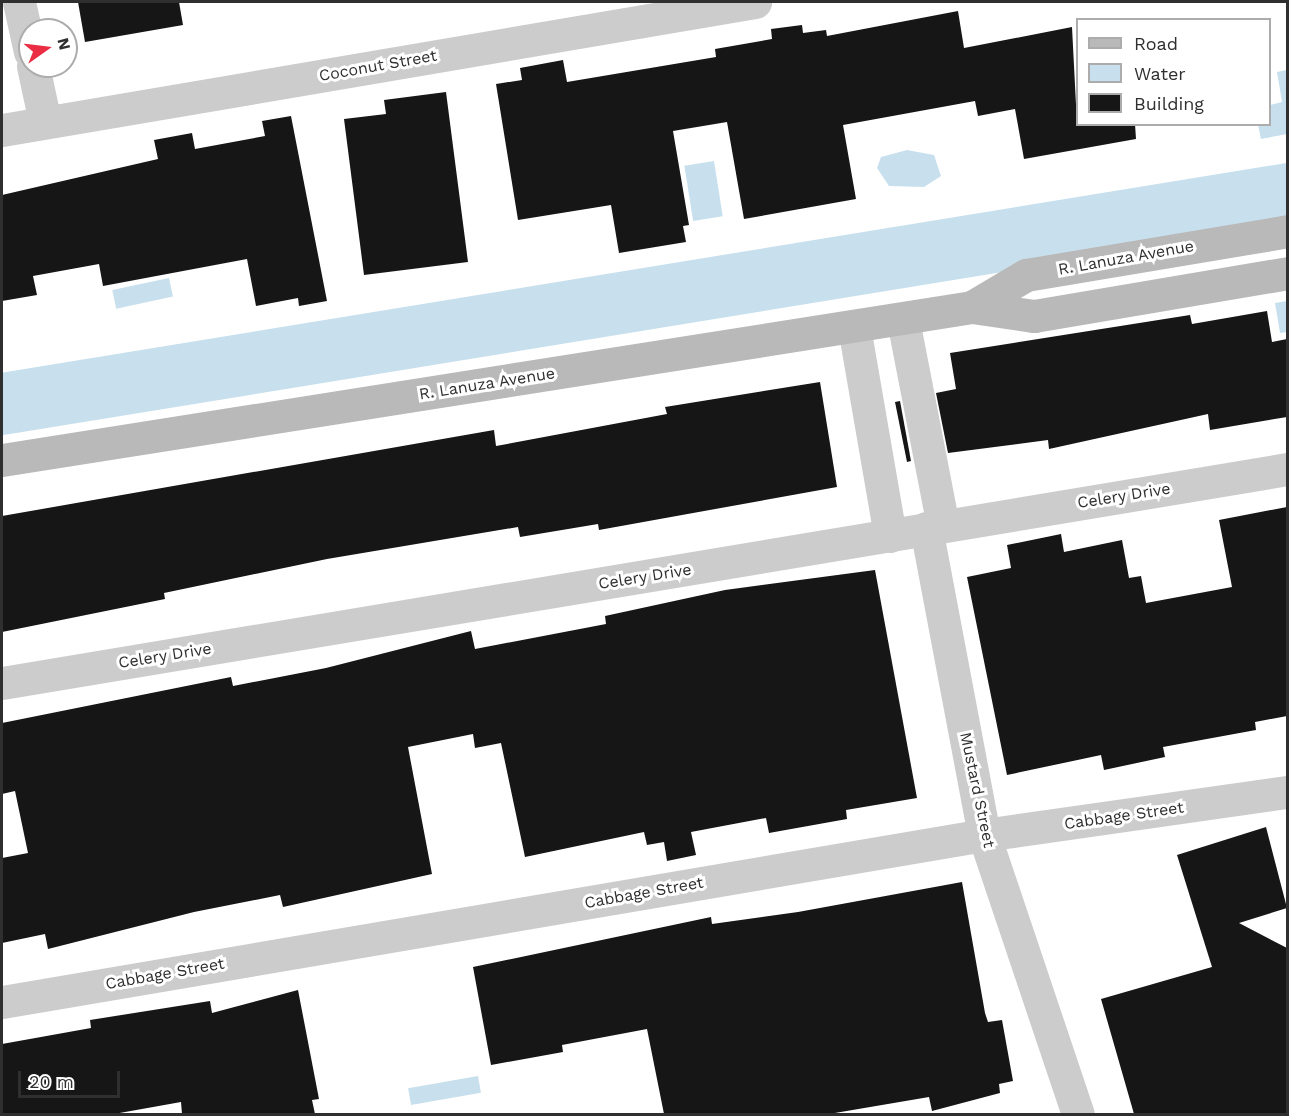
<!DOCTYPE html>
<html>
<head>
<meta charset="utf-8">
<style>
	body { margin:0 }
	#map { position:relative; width:1289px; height:1116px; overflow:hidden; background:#fff; font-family:"Work Sans",sans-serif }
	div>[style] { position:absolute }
	.water>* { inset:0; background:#c8e0ed; transform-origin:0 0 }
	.river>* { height:62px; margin:-31px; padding:0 31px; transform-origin:31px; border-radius:31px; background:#c8e0ed }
	.building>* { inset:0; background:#161616 }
	.street>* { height:33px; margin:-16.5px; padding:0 16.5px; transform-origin:16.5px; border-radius:16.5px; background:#ccc }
	.secondary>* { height:33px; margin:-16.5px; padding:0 16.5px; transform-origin:16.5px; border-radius:16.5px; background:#b9b9b9 }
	span { translate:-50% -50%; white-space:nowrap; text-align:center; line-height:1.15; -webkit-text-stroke:6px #fff; paint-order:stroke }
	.street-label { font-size:16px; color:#2f2f2f }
	.frame { position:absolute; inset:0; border:3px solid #2f2f2f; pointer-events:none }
	.legend { position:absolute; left:1076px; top:18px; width:195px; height:108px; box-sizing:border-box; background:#fff; border:2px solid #acacac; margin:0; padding:8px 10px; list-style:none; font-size:18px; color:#2f2f2f }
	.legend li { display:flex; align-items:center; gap:12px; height:30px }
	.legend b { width:30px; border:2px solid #acacac }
	.north { position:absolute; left:18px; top:18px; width:60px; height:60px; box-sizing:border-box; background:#fff; border:2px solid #acacac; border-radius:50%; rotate:76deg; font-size:16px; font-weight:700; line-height:24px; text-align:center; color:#2f2f2f }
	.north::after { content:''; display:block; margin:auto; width:21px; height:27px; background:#ea2d42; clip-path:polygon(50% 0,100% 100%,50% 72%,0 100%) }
	.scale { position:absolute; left:18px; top:1071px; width:102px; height:27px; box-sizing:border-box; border:3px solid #2f2f2f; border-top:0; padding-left:8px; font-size:18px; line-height:21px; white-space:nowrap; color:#2f2f2f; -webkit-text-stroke:4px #fff; paint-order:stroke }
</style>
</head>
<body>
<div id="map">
	<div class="water">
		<i style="clip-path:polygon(1287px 70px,1287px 134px,1261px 139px,1258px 125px,1270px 124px,1270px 105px,1282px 102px,1277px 72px)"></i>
		<i style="clip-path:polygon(907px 150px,934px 155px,941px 176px,924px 187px,889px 186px,877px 168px,881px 157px)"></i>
		<i style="left:714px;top:161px;width:56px;height:30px;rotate:81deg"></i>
		<i style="left:169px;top:278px;width:19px;height:58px;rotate:78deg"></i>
		<i style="clip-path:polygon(1287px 301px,1287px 332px,1280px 333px,1275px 303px)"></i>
		<i style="left:478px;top:1076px;width:17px;height:71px;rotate:80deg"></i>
	</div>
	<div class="river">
		<i style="left:2px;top:404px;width:1303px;rotate:-9.27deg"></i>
	</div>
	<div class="building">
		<i style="clip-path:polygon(78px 2px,179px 2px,183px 25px,85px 42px)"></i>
		<i style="clip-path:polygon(958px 11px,964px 48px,1072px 27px,1077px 124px,1135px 124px,1136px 139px,1024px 159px,1015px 109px,978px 116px,975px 101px,843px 125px,856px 199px,744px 219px,727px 122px,673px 131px,689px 225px,683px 226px,686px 242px,619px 253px,611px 205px,518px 220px,496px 84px,522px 80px,520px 68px,563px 60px,567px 82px,716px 57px,715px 49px,772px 39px,771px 29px,802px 25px,803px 33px,826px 30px,827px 36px)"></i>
		<i style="clip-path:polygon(446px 92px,468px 262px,364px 275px,344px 119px,386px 114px,384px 100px)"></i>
		<i style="clip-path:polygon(291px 116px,327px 301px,299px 306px,298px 298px,256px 306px,247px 259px,103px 286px,99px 264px,33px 276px,37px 295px,2px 301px,2px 195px,158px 159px,154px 140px,192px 133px,195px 149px,265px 136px,262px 121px)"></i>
		<i style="clip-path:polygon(1267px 311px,1272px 342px,1287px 339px,1287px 417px,1210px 430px,1208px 414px,1049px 449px,1048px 440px,948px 453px,936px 393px,956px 389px,950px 353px,1190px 315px,1192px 324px)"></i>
		<i style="clip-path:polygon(820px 382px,837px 487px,599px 530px,598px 524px,520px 537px,518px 527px,327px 559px,164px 593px,165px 599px,2px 632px,2px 516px,494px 430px,496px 446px,667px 414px,665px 407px)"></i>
		<i style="clip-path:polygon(900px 401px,911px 461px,907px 462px,895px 402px)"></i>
		<i style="clip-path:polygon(1287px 507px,1287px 716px,1255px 722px,1256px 730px,1163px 747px,1165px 757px,1104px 770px,1101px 755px,1007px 775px,967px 577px,1011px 568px,1007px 545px,1061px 534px,1064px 552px,1122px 540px,1129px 578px,1141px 576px,1146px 603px,1232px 587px,1219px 520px)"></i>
		<i style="clip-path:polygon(875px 570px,917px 798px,846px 810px,847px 819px,769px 833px,766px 818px,691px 832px,696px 855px,667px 861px,664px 842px,647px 845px,644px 832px,525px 857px,501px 743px,475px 748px,473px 734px,408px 747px,432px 874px,283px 907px,280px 895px,194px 912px,48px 949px,45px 934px,2px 943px,2px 858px,28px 853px,15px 791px,2px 794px,2px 723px,231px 677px,233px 686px,326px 668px,471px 631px,475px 649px,606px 624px,605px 616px,725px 590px)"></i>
		<i style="clip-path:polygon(1266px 827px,1287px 908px,1239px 923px,1287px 948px,1287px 1114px,1134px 1114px,1101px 999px,1212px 967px,1177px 855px)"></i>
		<i style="clip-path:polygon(962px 882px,985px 1013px,988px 1022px,1002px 1020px,1013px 1081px,999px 1084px,1000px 1093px,932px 1111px,929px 1097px,829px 1114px,664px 1114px,647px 1029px,562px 1045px,563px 1052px,491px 1065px,473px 967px,711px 917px,712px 924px,798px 912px)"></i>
		<i style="clip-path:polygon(298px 990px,319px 1099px,312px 1100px,315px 1114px,182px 1114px,181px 1102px,114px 1114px,2px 1114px,2px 1044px,91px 1028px,90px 1020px,210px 1001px,212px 1013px)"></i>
	</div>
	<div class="street">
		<i style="left:19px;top:2px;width:51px;rotate:77.6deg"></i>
		<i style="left:33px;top:66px;width:57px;rotate:77.9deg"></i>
		<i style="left:2px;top:130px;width:764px;rotate:-9.65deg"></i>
		<i style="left:903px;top:320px;width:209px;rotate:79deg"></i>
		<i style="left:854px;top:327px;width:212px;rotate:80.2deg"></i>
		<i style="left:926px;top:528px;width:312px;rotate:79.3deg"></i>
		<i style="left:984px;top:835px;width:294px;rotate:71.4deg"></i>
		<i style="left:2px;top:683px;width:1304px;rotate:-9.45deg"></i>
		<i style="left:2px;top:1002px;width:996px;rotate:-9.65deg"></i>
		<i style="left:984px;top:835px;width:307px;rotate:-8.1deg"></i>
	</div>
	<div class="secondary">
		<i style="left:972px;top:307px;width:63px;rotate:-30.7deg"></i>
		<i style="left:1026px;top:275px;width:266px;rotate:-9.5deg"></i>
		<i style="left:2px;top:460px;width:982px;rotate:-8.96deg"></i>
		<i style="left:972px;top:307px;width:63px;rotate:8.3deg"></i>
		<i style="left:1034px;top:316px;width:258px;rotate:-9.6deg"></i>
	</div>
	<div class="street-label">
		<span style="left:378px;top:66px;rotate:-10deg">Coconut Street</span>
		<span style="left:1126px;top:258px;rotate:-10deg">R. Lanuza Avenue</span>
		<span style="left:487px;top:384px;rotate:-9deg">R. Lanuza Avenue</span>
		<span style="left:1124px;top:496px;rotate:-9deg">Celery Drive</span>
		<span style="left:645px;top:577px;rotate:-9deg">Celery Drive</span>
		<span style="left:165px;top:656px;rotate:-9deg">Celery Drive</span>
		<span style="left:977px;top:790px;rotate:78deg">Mustard Street</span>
		<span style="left:1124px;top:816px;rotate:-8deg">Cabbage Street</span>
		<span style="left:644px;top:893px;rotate:-10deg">Cabbage Street</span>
		<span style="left:165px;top:974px;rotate:-10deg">Cabbage Street</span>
	</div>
	<div class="frame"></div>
	<ul class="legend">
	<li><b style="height:8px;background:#b9b9b9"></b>Road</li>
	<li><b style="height:16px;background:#c8e0ed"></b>Water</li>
	<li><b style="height:16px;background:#161616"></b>Building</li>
	</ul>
	<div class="north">N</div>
	<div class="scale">20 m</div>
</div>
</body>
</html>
